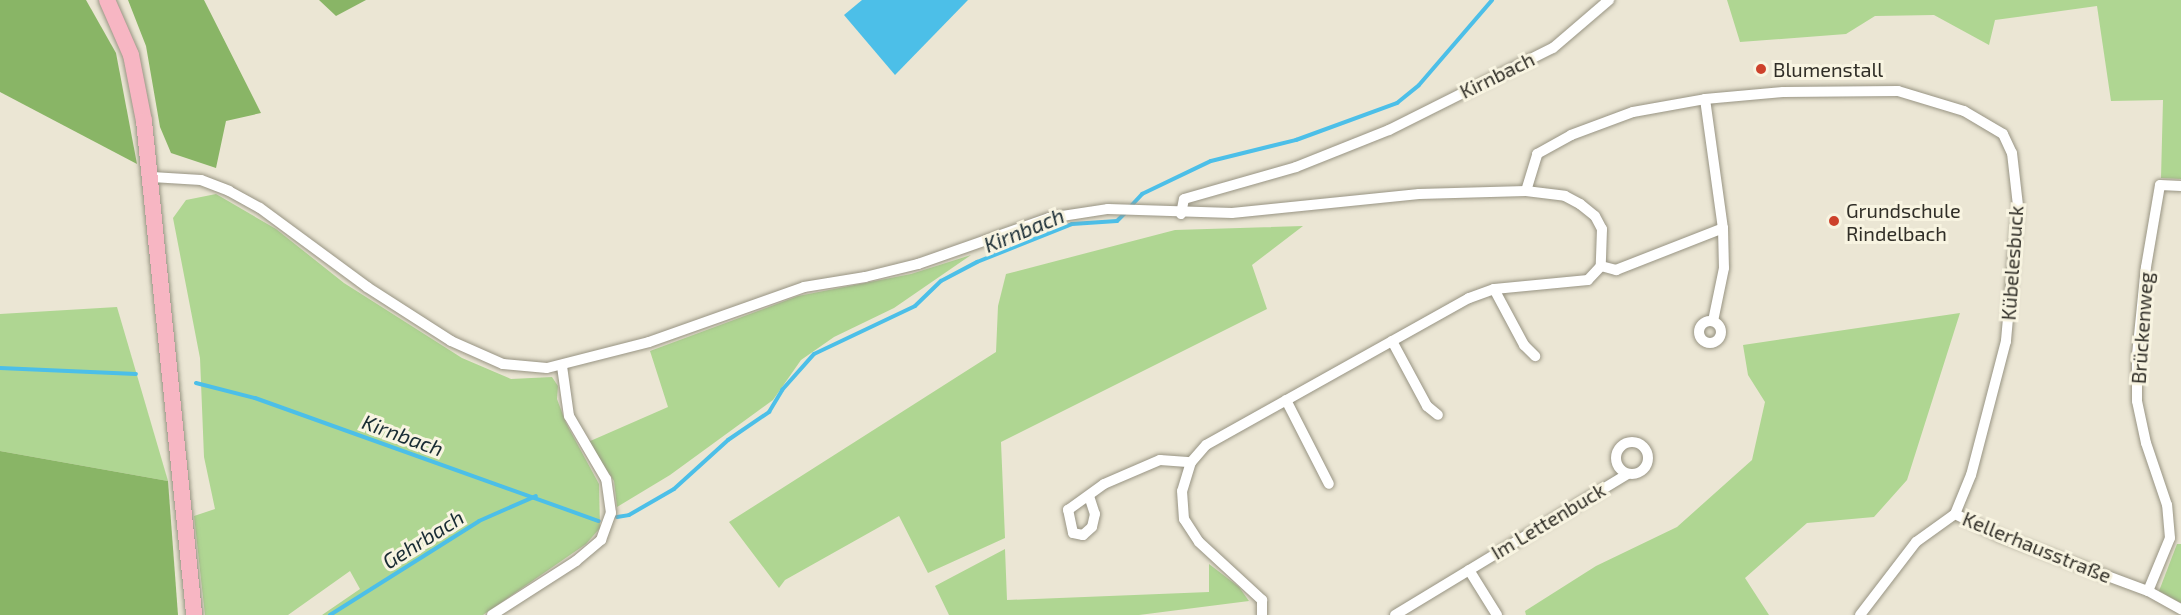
<!DOCTYPE html>
<html>
<head>
<meta charset="utf-8">
<style>
	body { margin:0 }
	#map { position:relative; width:2181px; height:615px; overflow:hidden; background:#ebe6d4; font-family:"Exo 2",sans-serif }
	div>[style] { position:absolute }
	.green>* { inset:0; background:#afd692 }
	.forest>* { inset:0; background:#89b566 }
	.water>* { inset:0; background:#4cbfe8 }
	.stream>* { height:4px; margin:-2px; padding:0 2px; transform-origin:2px; border-radius:2px; background:#4cbfe8 }
	.roads { filter:drop-shadow(0 0 2px #989483) drop-shadow(0 0 2px #989483) }
	.street>* { height:10px; margin:-5px; padding:0 5px; transform-origin:5px; border-radius:5px; background:#fff }
	.street>.ring { margin:-5px; padding:0; box-sizing:content-box; background:none; border:10px solid #fff; border-radius:50% }
	.primary>* { height:16px; margin:-8px; padding:0 8px; transform-origin:8px; border-radius:8px; background:#f7b6c3 }
	.dots>* { width:16px; height:16px; translate:-50% -50%; box-sizing:border-box; border:3px solid #f8f4e1; border-radius:50% }
	span { translate:-50% -50%; white-space:nowrap; text-align:center; line-height:1.15; -webkit-text-stroke:6px #f8f4e1; paint-order:stroke }
	.poi-label { font-size:20px; color:#302e27 }
	.left { translate:0 -50%; text-align:left }
	.street-label { font-size:20px; color:#302e27 }
	.water-label { font-size:21px; color:#192c34; font-style:italic }
</style>
</head>
<body>
<div id="map">
	<div class="green">
		<i style="clip-path:polygon(1727px 0,2181px 0,2181px 179px,2161px 178px,2163px 100px,2111px 101px,2097px 6px,1995px 20px,1989px 45px,1934px 15px,1875px 16px,1846px 34px,1740px 42px)"></i>
		<i style="clip-path:polygon(216px 194px,276px 229px,344px 283px,462px 358px,511px 379px,552px 377px,558px 386px,557px 399px,566px 423px,599px 484px,600px 528px,586px 544px,483px 615px,322px 615px,360px 589px,350px 571px,288px 615px,205px 615px,194px 516px,215px 509px,204px 457px,200px 358px,173px 218px,186px 200px)"></i>
		<i style="clip-path:polygon(1303px 226px,1252px 265px,1267px 309px,1001px 442px,1005px 538px,928px 573px,899px 516px,785px 580px,779px 588px,729px 522px,996px 352px,998px 306px,1006px 274px,1175px 230px)"></i>
		<i style="clip-path:polygon(971px 255px,894px 308px,834px 337px,801px 360px,773px 400px,670px 475px,617px 507px,614px 481px,588px 442px,668px 407px,650px 351px,798px 296px,911px 274px)"></i>
		<i style="clip-path:polygon(117px 307px,168px 481px,0 451px,0 314px)"></i>
		<i style="clip-path:polygon(1960px 313px,1907px 480px,1874px 517px,1807px 523px,1745px 578px,1769px 615px,1526px 615px,1525px 611px,1596px 566px,1677px 527px,1752px 460px,1765px 402px,1748px 375px,1743px 345px)"></i>
		<i style="clip-path:polygon(2177px 544px,2181px 544px,2181px 603px,2159px 591px)"></i>
		<i style="clip-path:polygon(1005px 549px,1007px 600px,1209px 592px,1209px 564px,1239px 587px,1249px 601px,1139px 615px,949px 615px,935px 586px)"></i>
	</div>
	<div class="forest">
		<i style="clip-path:polygon(0 0,86px 0,116px 53px,137px 164px,0 92px)"></i>
		<i style="clip-path:polygon(128px 0,204px 0,261px 113px,226px 121px,216px 168px,171px 153px,160px 127px,146px 46px)"></i>
		<i style="clip-path:polygon(319px 0,366px 0,336px 16px)"></i>
		<i style="clip-path:polygon(0 451px,168px 481px,178px 615px,0 615px)"></i>
	</div>
	<div class="water">
		<i style="clip-path:polygon(862px 0,968px 0,895px 75px,844px 15px)"></i>
	</div>
	<div class="stream">
		<i style="left:1130px;top:207px;width:18px;rotate:-47deg"></i>
		<i style="left:1142px;top:194px;width:76px;rotate:-25.6deg"></i>
		<i style="left:1211px;top:161px;width:88px;rotate:-13.9deg"></i>
		<i style="left:1296px;top:140px;width:108px;rotate:-20.1deg"></i>
		<i style="left:1397px;top:103px;width:28px;rotate:-39deg"></i>
		<i style="left:1419px;top:85px;width:112px;rotate:-49.3deg"></i>
		<i style="left:0;top:368px;width:136px;rotate:2.5deg"></i>
		<i style="left:196px;top:383px;width:61px;rotate:14.3deg"></i>
		<i style="left:255px;top:398px;width:365px;rotate:19.7deg"></i>
		<i style="left:617px;top:517px;width:12px;rotate:-9deg"></i>
		<i style="left:629px;top:515px;width:52px;rotate:-30deg"></i>
		<i style="left:674px;top:489px;width:73px;rotate:-42.2deg"></i>
		<i style="left:728px;top:440px;width:50px;rotate:-34.3deg"></i>
		<i style="left:769px;top:412px;width:26px;rotate:-59deg"></i>
		<i style="left:782px;top:390px;width:48px;rotate:-48.4deg"></i>
		<i style="left:814px;top:354px;width:112px;rotate:-25.4deg"></i>
		<i style="left:915px;top:306px;width:36px;rotate:-44deg"></i>
		<i style="left:941px;top:281px;width:41px;rotate:-27.8deg"></i>
		<i style="left:977px;top:262px;width:102px;rotate:-21.8deg"></i>
		<i style="left:1072px;top:224px;width:45px;rotate:-3.8deg"></i>
		<i style="left:1117px;top:221px;width:11px;rotate:-45deg"></i>
		<i style="left:330px;top:615px;width:176px;rotate:-32.2deg"></i>
		<i style="left:479px;top:521px;width:62px;rotate:-23.7deg"></i>
	</div>
	<div class="roads">
		<div class="street">
			<i style="left:1705px;top:99px;width:130px;rotate:82.1deg"></i>
			<i style="left:1723px;top:228px;width:40px;rotate:88.6deg"></i>
			<i style="left:1724px;top:268px;width:54px;rotate:101.7deg"></i>
			<i style="left:152px;top:177px;width:49px;rotate:3.5deg"></i>
			<i style="left:201px;top:180px;width:30px;rotate:21deg"></i>
			<i style="left:229px;top:191px;width:35px;rotate:29deg"></i>
			<i style="left:260px;top:208px;width:133px;rotate:36.4deg"></i>
			<i style="left:367px;top:287px;width:100px;rotate:32.7deg"></i>
			<i style="left:451px;top:341px;width:57px;rotate:23.9deg"></i>
			<i style="left:503px;top:364px;width:44px;rotate:5.2deg"></i>
			<i style="left:547px;top:368px;width:105px;rotate:-14.3deg"></i>
			<i style="left:649px;top:342px;width:164px;rotate:-19.5deg"></i>
			<i style="left:804px;top:287px;width:62px;rotate:-9.3deg"></i>
			<i style="left:865px;top:277px;width:55px;rotate:-13.8deg"></i>
			<i style="left:918px;top:264px;width:139px;rotate:-19.3deg"></i>
			<i style="left:1049px;top:218px;width:60px;rotate:-8.7deg"></i>
			<i style="left:1108px;top:209px;width:124px;rotate:1.8deg"></i>
			<i style="left:1232px;top:213px;width:188px;rotate:-5.8deg"></i>
			<i style="left:1419px;top:194px;width:107px;rotate:-1.6deg"></i>
			<i style="left:1526px;top:191px;width:39px;rotate:7deg"></i>
			<i style="left:1565px;top:196px;width:17px;rotate:28deg"></i>
			<i style="left:1580px;top:204px;width:19px;rotate:39deg"></i>
			<i style="left:1595px;top:216px;width:15px;rotate:62deg"></i>
			<i style="left:1602px;top:229px;width:37px;rotate:92deg"></i>
			<i style="left:1601px;top:266px;width:19px;rotate:133deg"></i>
			<i style="left:1588px;top:280px;width:94px;rotate:174.5deg"></i>
			<i style="left:1494px;top:289px;width:27px;rotate:160deg"></i>
			<i style="left:1469px;top:298px;width:301px;rotate:150.8deg"></i>
			<i style="left:1206px;top:445px;width:23px;rotate:131deg"></i>
			<i style="left:1191px;top:462px;width:30px;rotate:107deg"></i>
			<i style="left:1182px;top:491px;width:28px;rotate:86deg"></i>
			<i style="left:1184px;top:519px;width:27px;rotate:57deg"></i>
			<i style="left:1199px;top:542px;width:86px;rotate:42.6deg"></i>
			<i style="left:1262px;top:600px;width:15px;rotate:90deg"></i>
			<i style="left:1526px;top:191px;width:39px;rotate:-73deg"></i>
			<i style="left:1537px;top:154px;width:39px;rotate:-29deg"></i>
			<i style="left:1571px;top:135px;width:66px;rotate:-20.4deg"></i>
			<i style="left:1633px;top:112px;width:73px;rotate:-10.2deg"></i>
			<i style="left:1705px;top:99px;width:78px;rotate:-5.1deg"></i>
			<i style="left:1783px;top:92px;width:115px;rotate:-0.5deg"></i>
			<i style="left:1898px;top:91px;width:69px;rotate:16.9deg"></i>
			<i style="left:1964px;top:111px;width:45px;rotate:30.5deg"></i>
			<i style="left:2003px;top:134px;width:21px;rotate:65deg"></i>
			<i style="left:2012px;top:153px;width:53px;rotate:83.5deg"></i>
			<i style="left:2018px;top:206px;width:136px;rotate:95.1deg"></i>
			<i style="left:2006px;top:341px;width:138px;rotate:104.6deg"></i>
			<i style="left:1971px;top:475px;width:42px;rotate:112.3deg"></i>
			<i style="left:1181px;top:214px;width:15px;rotate:-79deg"></i>
			<i style="left:1184px;top:199px;width:116px;rotate:-15.9deg"></i>
			<i style="left:1296px;top:167px;width:100px;rotate:-21.7deg"></i>
			<i style="left:1389px;top:130px;width:183px;rotate:-26.6deg"></i>
			<i style="left:1553px;top:48px;width:74px;rotate:-40.6deg"></i>
			<i style="left:1601px;top:266px;width:16px;rotate:15deg"></i>
			<i style="left:1616px;top:270px;width:115px;rotate:-21.4deg"></i>
			<i style="left:1494px;top:289px;width:64px;rotate:61.8deg"></i>
			<i style="left:1524px;top:345px;width:16px;rotate:45deg"></i>
			<i class="ring" style="left:1699px;top:321px;width:12px;height:12px"></i>
			<i style="left:1392px;top:341px;width:74px;rotate:61.7deg"></i>
			<i style="left:1427px;top:406px;width:14px;rotate:39deg"></i>
			<i style="left:1286px;top:400px;width:94px;rotate:62.9deg"></i>
			<i class="ring" style="left:1616px;top:442px;width:22px;height:22px"></i>
			<i style="left:1089px;top:496px;width:19px;rotate:72deg"></i>
			<i style="left:1095px;top:514px;width:13px;rotate:103deg"></i>
			<i style="left:1092px;top:527px;width:12px;rotate:138deg"></i>
			<i style="left:1083px;top:535px;width:10px;rotate:-169deg"></i>
			<i style="left:1073px;top:533px;width:24px;rotate:-102deg"></i>
			<i style="left:1068px;top:510px;width:44px;rotate:-35.8deg"></i>
			<i style="left:1104px;top:484px;width:61px;rotate:-23.2deg"></i>
			<i style="left:1160px;top:460px;width:31px;rotate:4deg"></i>
			<i style="left:1955px;top:514px;width:50px;rotate:26.1deg"></i>
			<i style="left:2000px;top:536px;width:158px;rotate:20.4deg"></i>
			<i style="left:2148px;top:591px;width:38px;rotate:29deg"></i>
			<i style="left:1469px;top:570px;width:53px;rotate:58.1deg"></i>
			<i style="left:2148px;top:591px;width:57px;rotate:-67.5deg"></i>
			<i style="left:2170px;top:538px;width:33px;rotate:-95deg"></i>
			<i style="left:2167px;top:505px;width:65px;rotate:-108.7deg"></i>
			<i style="left:2146px;top:443px;width:43px;rotate:-102.1deg"></i>
			<i style="left:2137px;top:401px;width:46px;rotate:-90deg"></i>
			<i style="left:2137px;top:355px;width:88px;rotate:-84.2deg"></i>
			<i style="left:2146px;top:267px;width:83px;rotate:-80.3deg"></i>
			<i style="left:2160px;top:185px;width:21px;rotate:3deg"></i>
			<i style="left:492px;top:615px;width:100px;rotate:-32.7deg"></i>
			<i style="left:576px;top:561px;width:33px;rotate:-40deg"></i>
			<i style="left:601px;top:540px;width:29px;rotate:-70deg"></i>
			<i style="left:611px;top:513px;width:34px;rotate:-98deg"></i>
			<i style="left:606px;top:479px;width:73px;rotate:-120.4deg"></i>
			<i style="left:569px;top:416px;width:50px;rotate:-98deg"></i>
			<i style="left:1395px;top:615px;width:272px;rotate:-31.2deg"></i>
			<i style="left:1860px;top:615px;width:92px;rotate:-52.5deg"></i>
			<i style="left:1916px;top:542px;width:48px;rotate:-35.7deg"></i>
		</div>
		<div class="primary">
			<i style="left:107px;top:0;width:60px;rotate:66.4deg"></i>
			<i style="left:131px;top:55px;width:67px;rotate:78.9deg"></i>
			<i style="left:144px;top:121px;width:497px;rotate:84.2deg"></i>
		</div>
	</div>
	<div class="dots">
		<i style="left:1761px;top:69px;background:#cd412b"></i>
		<i style="left:1834px;top:221px;background:#cd412b"></i>
	</div>
	<div class="poi-label">
		<span class="left" style="left:1773px;top:69px">Blumenstall</span>
		<span class="left" style="left:1846px;top:222px">Grundschule<br>Rindelbach</span>
	</div>
	<div class="street-label">
		<span style="left:1497px;top:75px;rotate:-26deg">Kirnbach</span>
		<span style="left:2012px;top:263px;rotate:-86deg">Kübelesbuck</span>
		<span style="left:2142px;top:328px;rotate:-86deg">Brückenweg</span>
		<span style="left:1548px;top:521px;rotate:-31deg">Im Lettenbuck</span>
		<span style="left:2037px;top:547px;rotate:22deg">Kellerhausstraße</span>
	</div>
	<div class="water-label">
		<span style="left:1024px;top:230px;rotate:-22deg">Kirnbach</span>
		<span style="left:403px;top:435px;rotate:20deg">Kirnbach</span>
		<span style="left:423px;top:539px;rotate:-32deg">Gehrbach</span>
	</div>
</div>
</body>
</html>
